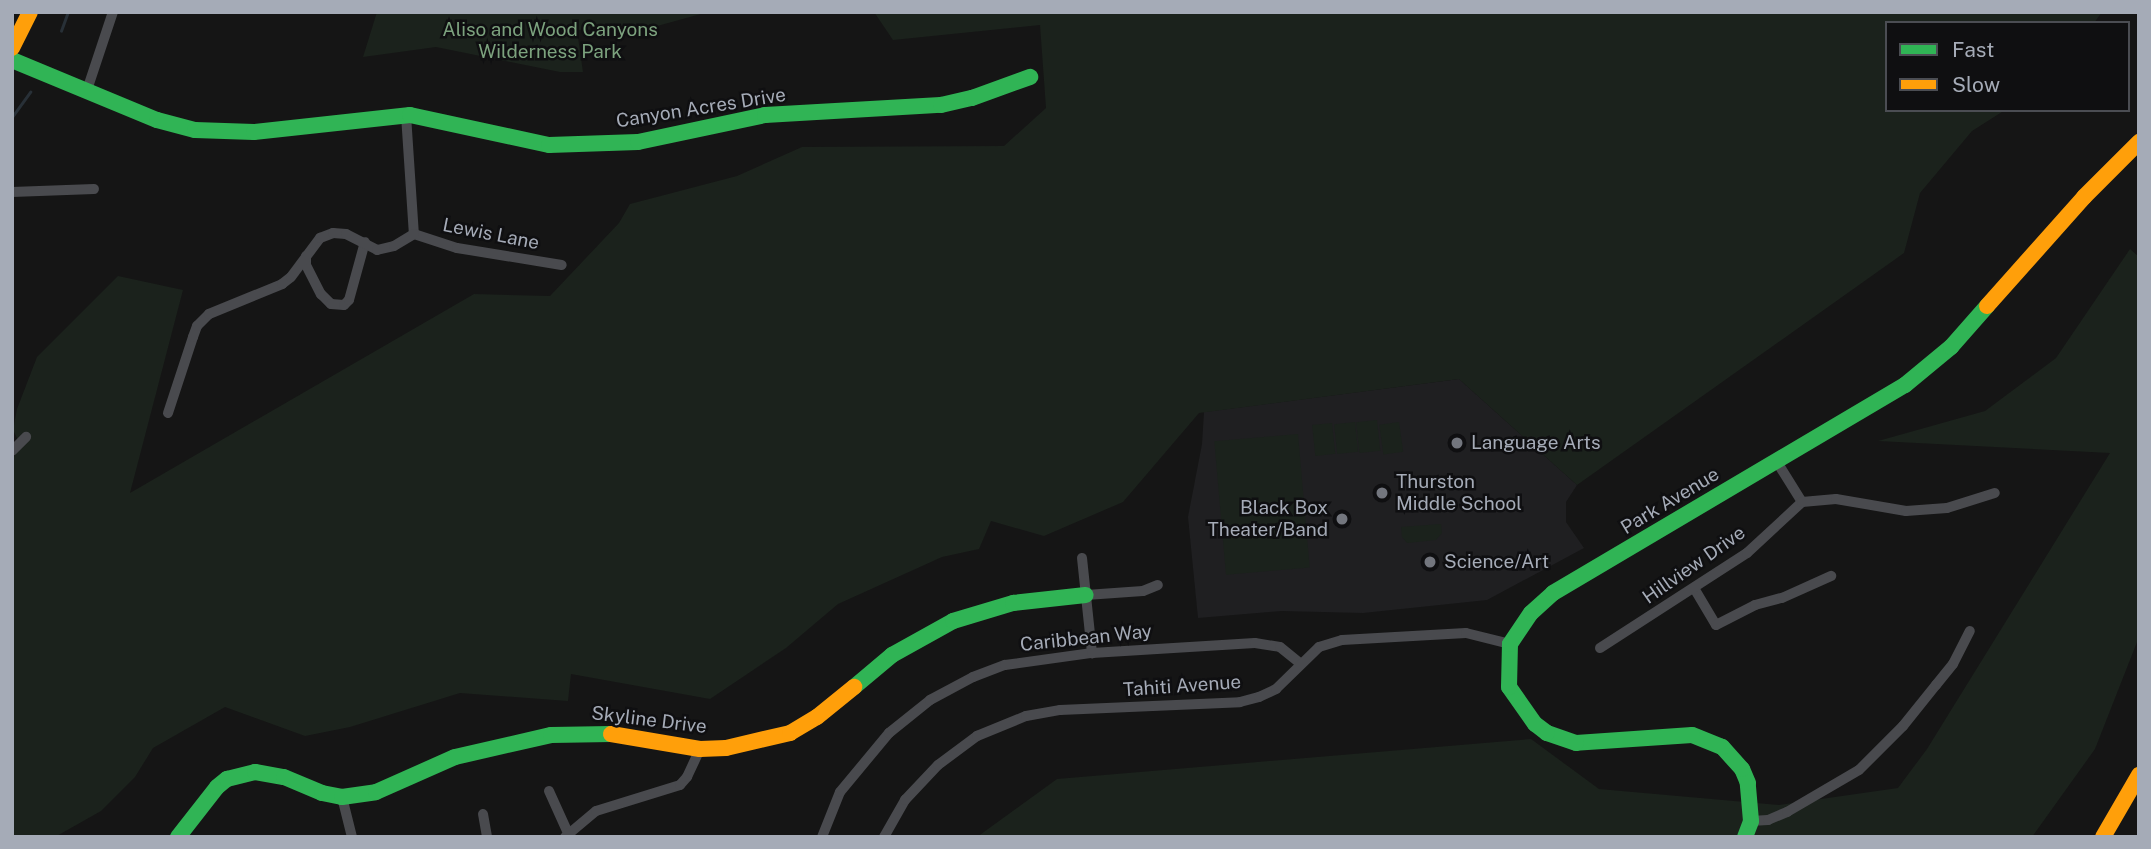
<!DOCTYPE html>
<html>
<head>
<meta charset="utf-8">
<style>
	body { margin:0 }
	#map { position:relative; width:2151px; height:849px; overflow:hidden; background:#151515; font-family:"Public Sans",sans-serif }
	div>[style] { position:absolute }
	.built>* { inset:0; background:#1f1f21 }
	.green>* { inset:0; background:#1b221c; transform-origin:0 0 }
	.stream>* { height:2.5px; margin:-1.25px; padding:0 1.25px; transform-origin:1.25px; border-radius:1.25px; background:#283037 }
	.street>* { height:10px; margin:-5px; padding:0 5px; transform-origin:5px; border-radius:5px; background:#494a4e }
	.fast>* { height:16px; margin:-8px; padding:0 8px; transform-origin:8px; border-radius:8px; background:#30b455 }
	.slow>* { height:16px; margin:-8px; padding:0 8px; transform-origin:8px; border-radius:8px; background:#ff9f0a }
	.dots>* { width:19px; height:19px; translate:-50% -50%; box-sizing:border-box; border:4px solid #0f0f11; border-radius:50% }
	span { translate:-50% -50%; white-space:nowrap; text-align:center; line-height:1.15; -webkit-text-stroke:5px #0f0f11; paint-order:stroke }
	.park-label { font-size:19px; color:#7ca27e }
	.street-label { font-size:19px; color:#a5abb7 }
	.poi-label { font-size:19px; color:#a5abb7 }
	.left { translate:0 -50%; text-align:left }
	.right { translate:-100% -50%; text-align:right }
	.frame { position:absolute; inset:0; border:14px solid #a5abb7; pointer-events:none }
	.legend { position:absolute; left:1885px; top:21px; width:245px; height:91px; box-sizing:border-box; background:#0f0f11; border:2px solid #4b4d53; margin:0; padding:9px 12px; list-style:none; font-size:21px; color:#a5abb7 }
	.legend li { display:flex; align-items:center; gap:14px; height:35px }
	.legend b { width:35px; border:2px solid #4b4d53 }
</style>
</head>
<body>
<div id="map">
	<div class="built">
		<i style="clip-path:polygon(1459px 379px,1577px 485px,1566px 502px,1566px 522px,1584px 548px,1487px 600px,1363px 613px,1281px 611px,1198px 618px,1188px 517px,1202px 444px,1204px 412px)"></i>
	</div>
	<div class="green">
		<i style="clip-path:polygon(377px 12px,708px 12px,650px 28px,577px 30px,583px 72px,560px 72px,436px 47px,363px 57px)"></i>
		<i style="clip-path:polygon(874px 12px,2102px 12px,2094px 23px,1887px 23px,1887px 110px,2005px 110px,1972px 131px,1920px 193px,1904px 253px,1577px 485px,1459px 379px,1199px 413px,1123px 502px,1044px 536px,991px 521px,979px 549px,942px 557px,838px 604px,786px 648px,710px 699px,571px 674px,568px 701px,460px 693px,350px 727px,305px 736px,225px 707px,153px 748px,135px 777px,101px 811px,55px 837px,12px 837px,12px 461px,20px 444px,13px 430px,17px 409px,37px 357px,118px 276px,183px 290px,130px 493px,474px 294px,550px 296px,619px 223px,630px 204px,737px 176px,802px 147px,1004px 146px,1046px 108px,1040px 25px,893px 40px)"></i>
		<i style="clip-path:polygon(2130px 249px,2139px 257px,2139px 637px,2095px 749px,2032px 837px,977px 837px,1057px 779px,1531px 739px,1599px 789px,1779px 805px,1898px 788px,1927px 749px,2110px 453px,1878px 441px,1985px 411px,2056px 358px)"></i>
		<i style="left:1377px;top:420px;width:31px;height:21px;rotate:84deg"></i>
		<i style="left:1355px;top:422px;width:30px;height:21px;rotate:84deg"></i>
		<i style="left:1399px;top:422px;width:30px;height:20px;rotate:82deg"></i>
		<i style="left:1332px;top:423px;width:31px;height:20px;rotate:84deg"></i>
		<i style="left:1298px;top:434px;width:134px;height:84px;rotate:85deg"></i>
		<i style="clip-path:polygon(1441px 524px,1442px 533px,1436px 540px,1407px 543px,1402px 537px,1401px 527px)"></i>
	</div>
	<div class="stream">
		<i style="left:61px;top:31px;width:20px;rotate:-70deg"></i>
		<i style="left:12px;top:117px;width:31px;rotate:-54deg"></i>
	</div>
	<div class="street">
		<i style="left:87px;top:90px;width:82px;rotate:-71.6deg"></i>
		<i style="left:406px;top:115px;width:119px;rotate:86.2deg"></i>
		<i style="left:12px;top:192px;width:82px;rotate:-2.1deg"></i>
		<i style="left:414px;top:234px;width:45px;rotate:18deg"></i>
		<i style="left:457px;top:248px;width:106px;rotate:9.2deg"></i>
		<i style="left:306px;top:256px;width:9px;rotate:90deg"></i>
		<i style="left:306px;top:265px;width:33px;rotate:63deg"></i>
		<i style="left:321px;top:294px;width:14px;rotate:45deg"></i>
		<i style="left:331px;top:304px;width:13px;rotate:4deg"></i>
		<i style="left:344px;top:305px;width:7px;rotate:-45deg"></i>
		<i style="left:349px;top:300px;width:60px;rotate:-74.6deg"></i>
		<i style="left:168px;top:413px;width:80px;rotate:-71.8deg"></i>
		<i style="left:193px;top:337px;width:12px;rotate:-70deg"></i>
		<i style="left:197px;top:326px;width:17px;rotate:-45deg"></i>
		<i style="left:209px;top:314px;width:79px;rotate:-22.3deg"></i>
		<i style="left:282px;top:284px;width:11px;rotate:-38deg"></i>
		<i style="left:291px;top:277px;width:49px;rotate:-53.4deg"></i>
		<i style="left:320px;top:238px;width:14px;rotate:-21deg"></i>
		<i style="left:333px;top:233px;width:13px;rotate:4deg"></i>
		<i style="left:346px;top:234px;width:35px;rotate:27deg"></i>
		<i style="left:377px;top:250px;width:17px;rotate:-13deg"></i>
		<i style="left:394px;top:246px;width:23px;rotate:-31deg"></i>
		<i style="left:12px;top:451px;width:20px;rotate:-45deg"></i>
		<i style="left:1777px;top:462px;width:47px;rotate:58deg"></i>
		<i style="left:1082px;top:558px;width:96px;rotate:84deg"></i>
		<i style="left:1694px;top:588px;width:43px;rotate:59.3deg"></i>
		<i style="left:1716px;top:625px;width:44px;rotate:-27.1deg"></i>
		<i style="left:1755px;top:605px;width:28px;rotate:-15deg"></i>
		<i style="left:1782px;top:598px;width:54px;rotate:-24.2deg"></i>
		<i style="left:1086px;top:595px;width:57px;rotate:-4deg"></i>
		<i style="left:1143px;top:591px;width:16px;rotate:-22deg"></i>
		<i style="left:1600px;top:648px;width:175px;rotate:-32.9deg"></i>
		<i style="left:1747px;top:553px;width:75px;rotate:-42.8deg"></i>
		<i style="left:1802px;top:502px;width:34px;rotate:-5deg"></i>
		<i style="left:1836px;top:499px;width:71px;rotate:9.7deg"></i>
		<i style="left:1906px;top:511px;width:41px;rotate:-4.2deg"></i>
		<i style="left:1947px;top:508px;width:50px;rotate:-17.4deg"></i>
		<i style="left:549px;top:791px;width:46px;rotate:65.7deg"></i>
		<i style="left:342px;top:797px;width:41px;rotate:76deg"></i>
		<i style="left:483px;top:814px;width:23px;rotate:80deg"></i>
		<i style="left:1751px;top:821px;width:17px;rotate:-3deg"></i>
		<i style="left:1768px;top:820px;width:21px;rotate:-23deg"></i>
		<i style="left:1787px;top:812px;width:83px;rotate:-30.3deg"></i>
		<i style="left:1859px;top:770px;width:62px;rotate:-45deg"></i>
		<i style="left:1903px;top:726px;width:53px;rotate:-51.2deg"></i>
		<i style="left:1936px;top:685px;width:27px;rotate:-51deg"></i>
		<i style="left:1953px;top:664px;width:37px;rotate:-63deg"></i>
		<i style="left:565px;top:837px;width:40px;rotate:-40deg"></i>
		<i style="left:596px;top:811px;width:88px;rotate:-17.2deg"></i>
		<i style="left:680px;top:785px;width:11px;rotate:-49deg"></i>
		<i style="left:687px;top:777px;width:31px;rotate:-65deg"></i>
		<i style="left:822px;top:837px;width:48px;rotate:-68.2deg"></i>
		<i style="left:840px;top:792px;width:77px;rotate:-50.3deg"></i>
		<i style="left:889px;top:733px;width:53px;rotate:-38.8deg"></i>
		<i style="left:930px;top:700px;width:49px;rotate:-28.1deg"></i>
		<i style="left:973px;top:677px;width:34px;rotate:-21deg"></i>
		<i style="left:1005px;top:665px;width:88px;rotate:-7.9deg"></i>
		<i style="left:1092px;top:653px;width:163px;rotate:-3.5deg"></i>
		<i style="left:1255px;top:643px;width:25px;rotate:9deg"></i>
		<i style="left:1280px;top:647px;width:26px;rotate:39deg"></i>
		<i style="left:884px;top:837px;width:43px;rotate:-60.4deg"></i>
		<i style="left:905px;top:800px;width:48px;rotate:-46.7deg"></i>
		<i style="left:938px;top:765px;width:49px;rotate:-36.6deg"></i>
		<i style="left:977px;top:736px;width:53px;rotate:-22.2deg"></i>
		<i style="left:1026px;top:716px;width:35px;rotate:-10deg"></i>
		<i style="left:1060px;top:710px;width:180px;rotate:-2.5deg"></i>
		<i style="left:1240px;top:702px;width:20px;rotate:-15deg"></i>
		<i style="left:1259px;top:697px;width:19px;rotate:-25deg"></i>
		<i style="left:1276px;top:689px;width:60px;rotate:-44.3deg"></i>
		<i style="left:1319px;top:647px;width:24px;rotate:-17deg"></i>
		<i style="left:1342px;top:640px;width:124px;rotate:-3.2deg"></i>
		<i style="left:1466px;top:633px;width:45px;rotate:14deg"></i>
	</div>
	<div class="fast">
		<i style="left:12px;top:60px;width:157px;rotate:22.5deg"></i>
		<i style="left:157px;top:120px;width:39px;rotate:15deg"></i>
		<i style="left:195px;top:130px;width:59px;rotate:1.9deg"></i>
		<i style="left:254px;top:132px;width:157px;rotate:-6.2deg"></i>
		<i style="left:410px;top:115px;width:142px;rotate:12.2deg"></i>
		<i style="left:549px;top:145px;width:89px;rotate:-1.9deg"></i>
		<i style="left:638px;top:142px;width:130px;rotate:-12deg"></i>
		<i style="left:765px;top:115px;width:176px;rotate:-3.3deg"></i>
		<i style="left:941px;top:105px;width:32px;rotate:-13deg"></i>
		<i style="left:972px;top:98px;width:62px;rotate:-19.9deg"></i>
		<i style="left:854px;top:687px;width:50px;rotate:-40.1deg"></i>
		<i style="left:892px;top:655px;width:70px;rotate:-29.1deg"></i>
		<i style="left:953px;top:621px;width:63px;rotate:-16.7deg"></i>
		<i style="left:1013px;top:603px;width:73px;rotate:-6.3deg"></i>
		<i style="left:178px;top:837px;width:63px;rotate:-52deg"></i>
		<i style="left:217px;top:787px;width:13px;rotate:-39deg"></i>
		<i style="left:227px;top:779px;width:29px;rotate:-14deg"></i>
		<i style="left:255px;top:772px;width:29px;rotate:10deg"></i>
		<i style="left:284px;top:777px;width:41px;rotate:22.8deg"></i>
		<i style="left:322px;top:793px;width:20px;rotate:11deg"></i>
		<i style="left:342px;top:797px;width:34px;rotate:-8deg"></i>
		<i style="left:376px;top:792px;width:86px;rotate:-23.9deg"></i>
		<i style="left:455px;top:757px;width:98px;rotate:-12.9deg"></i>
		<i style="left:551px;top:735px;width:60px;rotate:-1deg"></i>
		<i style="left:1745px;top:837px;width:17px;rotate:-69deg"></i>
		<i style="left:1751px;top:821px;width:38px;rotate:-95deg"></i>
		<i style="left:1748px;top:783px;width:15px;rotate:-113deg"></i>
		<i style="left:1742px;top:769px;width:30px;rotate:-132deg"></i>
		<i style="left:1722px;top:747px;width:32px;rotate:-158deg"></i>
		<i style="left:1692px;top:735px;width:116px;rotate:176.1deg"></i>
		<i style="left:1576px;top:743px;width:31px;rotate:-161deg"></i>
		<i style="left:1547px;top:733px;width:15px;rotate:-143deg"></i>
		<i style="left:1535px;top:724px;width:45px;rotate:-125.1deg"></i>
		<i style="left:1509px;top:687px;width:43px;rotate:-88.7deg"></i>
		<i style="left:1510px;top:644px;width:37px;rotate:-56deg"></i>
		<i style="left:1531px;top:613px;width:30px;rotate:-42deg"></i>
		<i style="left:1553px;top:593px;width:409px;rotate:-30.6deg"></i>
		<i style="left:1905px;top:385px;width:60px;rotate:-39.6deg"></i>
		<i style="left:1951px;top:347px;width:55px;rotate:-48.7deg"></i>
	</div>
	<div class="slow">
		<i style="left:12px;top:48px;width:40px;rotate:-63.4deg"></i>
		<i style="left:1987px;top:306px;width:146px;rotate:-48.3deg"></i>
		<i style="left:2084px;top:197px;width:78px;rotate:-45deg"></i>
		<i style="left:611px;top:734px;width:90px;rotate:9.6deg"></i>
		<i style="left:700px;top:749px;width:26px;rotate:-2deg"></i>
		<i style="left:726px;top:748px;width:66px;rotate:-13.2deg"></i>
		<i style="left:790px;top:733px;width:31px;rotate:-31deg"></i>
		<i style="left:817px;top:717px;width:48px;rotate:-39deg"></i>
		<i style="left:2103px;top:837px;width:72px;rotate:-59.9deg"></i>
	</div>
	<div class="dots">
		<i style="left:1457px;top:443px;background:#73767e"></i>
		<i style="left:1382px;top:493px;background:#73767e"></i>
		<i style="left:1342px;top:519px;background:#73767e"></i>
		<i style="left:1430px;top:562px;background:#73767e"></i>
	</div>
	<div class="park-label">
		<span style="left:550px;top:41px">Aliso and Wood Canyons<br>Wilderness Park</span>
	</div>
	<div class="street-label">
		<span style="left:701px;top:108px;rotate:-9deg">Canyon Acres Drive</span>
		<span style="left:491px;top:234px;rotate:11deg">Lewis Lane</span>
		<span style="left:1670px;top:501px;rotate:-31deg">Park Avenue</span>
		<span style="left:1694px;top:565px;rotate:-35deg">Hillview Drive</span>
		<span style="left:1086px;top:638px;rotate:-6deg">Caribbean Way</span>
		<span style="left:1182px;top:686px;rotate:-4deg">Tahiti Avenue</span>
		<span style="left:649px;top:720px;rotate:7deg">Skyline Drive</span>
	</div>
	<div class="poi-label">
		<span class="left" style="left:1471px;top:443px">Language Arts</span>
		<span class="left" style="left:1396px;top:493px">Thurston<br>Middle School</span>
		<span class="right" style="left:1328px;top:519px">Black Box<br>Theater/Band</span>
		<span class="left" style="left:1444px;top:562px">Science/Art</span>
	</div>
	<div class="frame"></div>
	<ul class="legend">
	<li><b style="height:9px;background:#30b455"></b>Fast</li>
	<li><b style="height:9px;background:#ff9f0a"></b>Slow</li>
	</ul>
</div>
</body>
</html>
